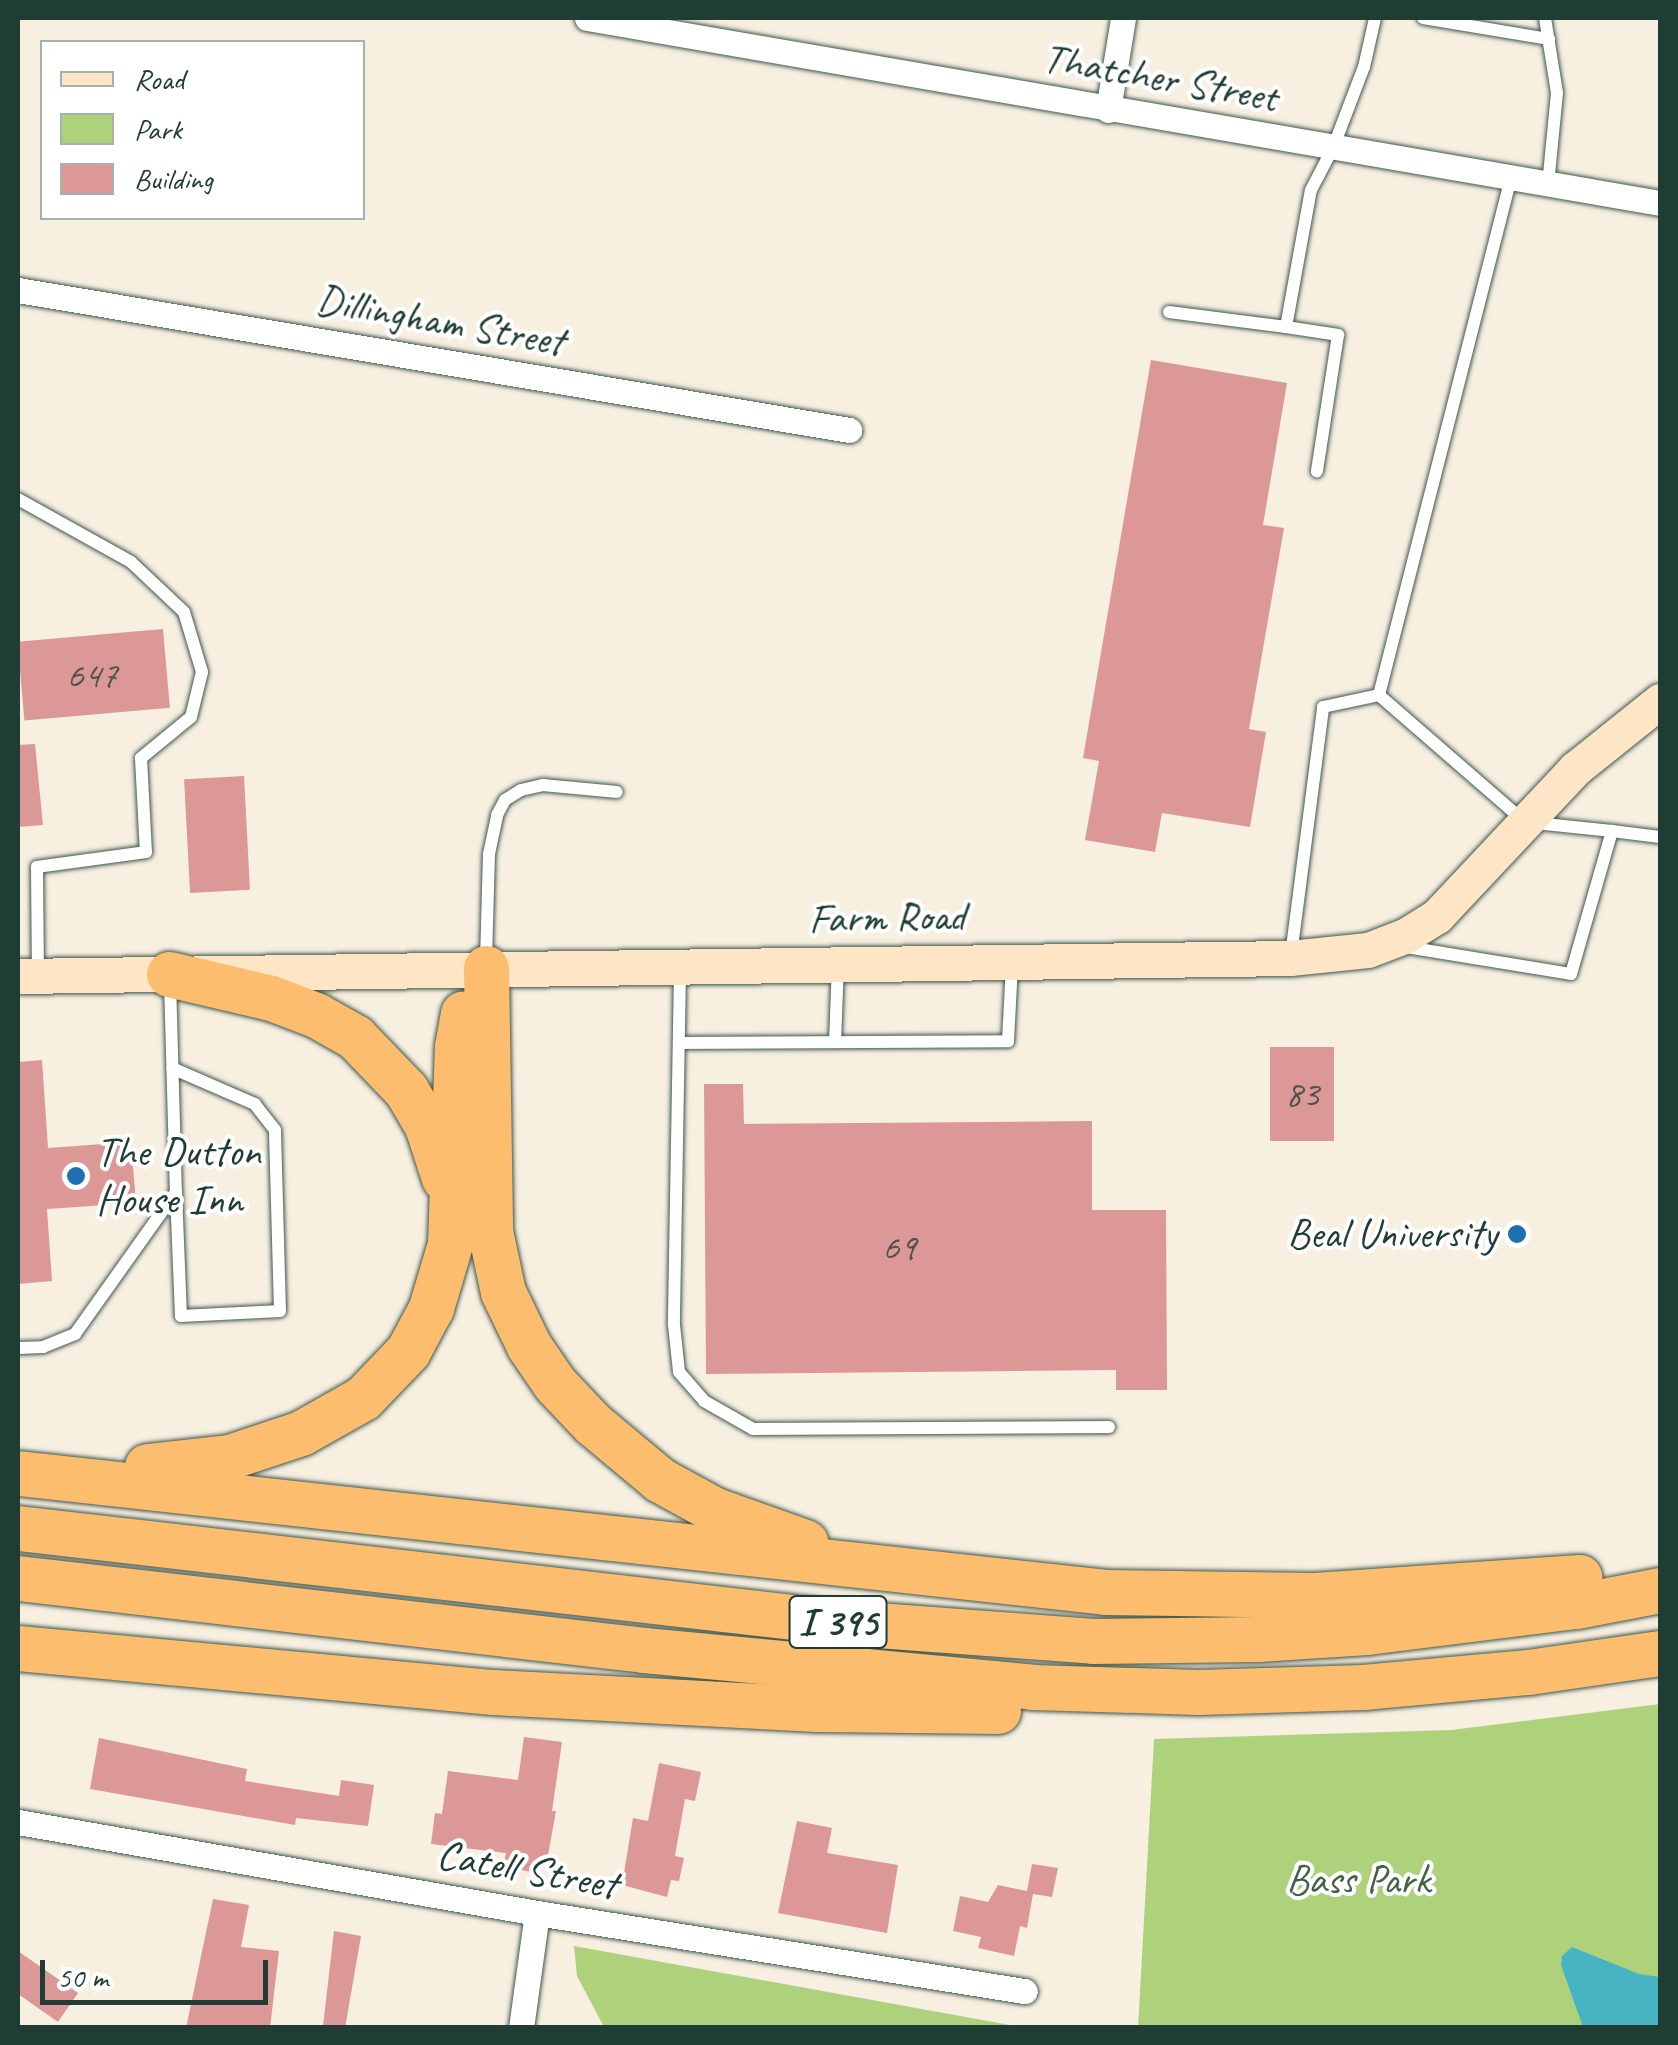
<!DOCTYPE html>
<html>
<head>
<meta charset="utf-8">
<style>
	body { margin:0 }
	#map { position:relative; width:1678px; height:2045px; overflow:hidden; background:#f7efe0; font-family:Caveat,sans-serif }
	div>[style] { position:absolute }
	.green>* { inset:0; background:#aed27c }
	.water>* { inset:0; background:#46b4c3 }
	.building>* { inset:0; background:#dc9896; transform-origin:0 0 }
	.roads { filter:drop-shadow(0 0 2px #3f584e) drop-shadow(0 0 2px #3f584e) }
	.lane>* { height:12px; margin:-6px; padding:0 6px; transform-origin:6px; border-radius:6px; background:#fff }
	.street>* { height:25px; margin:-12.5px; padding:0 12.5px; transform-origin:12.5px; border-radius:12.5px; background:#fff }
	.secondary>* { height:35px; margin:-17.5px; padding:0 17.5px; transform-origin:17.5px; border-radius:17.5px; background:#fee5c5 }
	.highway>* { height:45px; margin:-22.5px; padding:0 22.5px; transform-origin:22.5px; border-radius:22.5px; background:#fcbd6f }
	.dots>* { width:28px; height:28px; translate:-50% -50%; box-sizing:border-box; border:5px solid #fff; border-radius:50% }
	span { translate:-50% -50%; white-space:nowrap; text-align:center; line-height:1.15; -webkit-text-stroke:8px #fff; paint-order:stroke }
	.number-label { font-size:38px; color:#4e544c }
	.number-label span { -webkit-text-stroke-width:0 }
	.shield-label span { padding:2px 8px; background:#fff; border:2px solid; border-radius:8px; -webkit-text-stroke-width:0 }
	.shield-label { font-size:40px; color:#1f3d34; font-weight:700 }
	.street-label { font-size:42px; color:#1f3d34 }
	.poi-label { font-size:42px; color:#1f3d34 }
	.left { translate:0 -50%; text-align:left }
	.right { translate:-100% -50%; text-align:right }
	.park-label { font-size:42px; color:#436246 }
	.frame { position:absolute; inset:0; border:20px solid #1f3d34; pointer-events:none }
	.legend { position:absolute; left:40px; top:40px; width:325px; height:180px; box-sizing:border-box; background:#fff; border:2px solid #a5b1ae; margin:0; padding:12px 18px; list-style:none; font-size:30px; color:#1f3d34 }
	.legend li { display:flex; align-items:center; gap:20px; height:50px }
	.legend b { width:50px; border:2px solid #a5b1ae }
	.scale { position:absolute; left:40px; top:1960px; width:228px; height:45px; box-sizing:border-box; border:5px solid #1f3d34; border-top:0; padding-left:12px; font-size:30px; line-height:35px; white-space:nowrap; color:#1f3d34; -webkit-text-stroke:8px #fff; paint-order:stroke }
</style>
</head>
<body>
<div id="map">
	<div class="green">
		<i style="clip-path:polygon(1660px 1704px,1660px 2027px,1138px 2028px,1154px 1739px,1451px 1730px)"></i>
		<i style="clip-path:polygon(574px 1946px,1021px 2027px,604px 2027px,577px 1976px)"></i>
	</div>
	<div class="water">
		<i style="clip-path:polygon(1572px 1947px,1639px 1974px,1660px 1977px,1660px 2027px,1583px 2027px,1561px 1965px,1562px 1956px)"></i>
	</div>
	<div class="building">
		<i style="clip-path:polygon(1151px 360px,1287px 383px,1263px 525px,1284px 528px,1249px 729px,1266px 732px,1250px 827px,1162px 813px,1155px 852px,1085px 840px,1099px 761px,1083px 758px)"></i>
		<i style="left:163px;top:629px;width:79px;height:146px;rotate:85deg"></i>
		<i style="clip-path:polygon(35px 744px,43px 825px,18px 827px,18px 745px)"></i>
		<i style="left:244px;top:776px;width:114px;height:60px;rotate:87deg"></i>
		<i style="left:1270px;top:1047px;width:64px;height:94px"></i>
		<i style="clip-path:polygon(42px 1060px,48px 1148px,131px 1142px,136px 1203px,47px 1209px,52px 1281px,18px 1284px,18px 1062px)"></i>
		<i style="clip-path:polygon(704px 1084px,743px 1084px,744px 1124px,1092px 1121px,1092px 1210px,1166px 1210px,1167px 1390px,1116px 1390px,1116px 1370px,706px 1374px)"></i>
		<i style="clip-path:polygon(524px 1737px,562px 1742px,552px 1811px,556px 1811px,547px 1861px,540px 1860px,538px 1873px,503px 1867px,506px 1853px,431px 1844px,435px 1813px,442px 1814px,448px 1771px,518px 1780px)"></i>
		<i style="clip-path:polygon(99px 1738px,247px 1769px,245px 1781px,339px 1796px,341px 1780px,374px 1785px,368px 1826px,296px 1818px,295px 1825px,90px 1789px)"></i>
		<i style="clip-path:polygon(659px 1763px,701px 1772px,695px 1801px,685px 1799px,675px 1856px,684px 1858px,679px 1881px,671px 1880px,667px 1897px,622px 1885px,633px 1818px,648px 1821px)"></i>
		<i style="clip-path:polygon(797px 1821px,832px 1828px,827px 1853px,898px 1865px,887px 1933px,778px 1913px)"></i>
		<i style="clip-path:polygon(1032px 1864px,1058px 1868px,1052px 1897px,1033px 1894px,1027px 1928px,1020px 1926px,1014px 1956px,978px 1948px,981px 1937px,953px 1931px,960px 1896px,988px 1902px,998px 1885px,1027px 1891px)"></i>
		<i style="clip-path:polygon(213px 1899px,249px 1905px,241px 1947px,279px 1951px,270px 2028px,186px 2028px)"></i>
		<i style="clip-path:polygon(334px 1931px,361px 1936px,345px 2028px,323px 2026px)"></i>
		<i style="clip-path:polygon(18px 1951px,78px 1993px,58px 2022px,18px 1994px)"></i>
	</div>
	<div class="roads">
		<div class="lane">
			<i style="left:1423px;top:18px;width:128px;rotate:9.5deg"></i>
			<i style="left:1545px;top:18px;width:76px;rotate:80.9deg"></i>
			<i style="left:1557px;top:93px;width:91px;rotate:95.6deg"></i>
			<i style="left:1169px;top:312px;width:118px;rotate:7.3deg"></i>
			<i style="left:1286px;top:327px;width:139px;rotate:-79.7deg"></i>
			<i style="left:1311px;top:190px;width:47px;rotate:-62.4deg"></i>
			<i style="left:1333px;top:148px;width:87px;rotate:-69.1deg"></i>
			<i style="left:1364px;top:67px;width:50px;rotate:-77.3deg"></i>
			<i style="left:1286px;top:327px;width:53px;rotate:8.7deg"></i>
			<i style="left:1338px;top:335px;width:138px;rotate:98.8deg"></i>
			<i style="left:18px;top:499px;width:129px;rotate:29.1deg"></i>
			<i style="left:131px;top:562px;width:73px;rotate:43.3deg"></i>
			<i style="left:184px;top:612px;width:63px;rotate:73.3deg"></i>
			<i style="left:202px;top:672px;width:46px;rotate:103.7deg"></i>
			<i style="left:191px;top:717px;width:65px;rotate:140.6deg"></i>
			<i style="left:141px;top:758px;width:94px;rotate:87deg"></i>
			<i style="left:146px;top:852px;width:110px;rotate:172.2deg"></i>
			<i style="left:37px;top:867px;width:107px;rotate:89.5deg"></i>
			<i style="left:1612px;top:831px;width:48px;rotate:7.1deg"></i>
			<i style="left:1400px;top:946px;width:173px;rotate:9.3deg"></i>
			<i style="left:1571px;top:974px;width:149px;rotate:-74deg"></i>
			<i style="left:1612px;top:831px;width:87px;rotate:-174.1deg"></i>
			<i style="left:1525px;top:822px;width:194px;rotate:-139deg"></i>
			<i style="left:1379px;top:695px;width:534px;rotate:-75.68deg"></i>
			<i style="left:1291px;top:955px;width:250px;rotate:-82.6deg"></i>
			<i style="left:1323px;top:707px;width:57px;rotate:-12.1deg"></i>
			<i style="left:486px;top:961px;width:107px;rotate:-88.4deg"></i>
			<i style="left:489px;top:854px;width:40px;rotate:-78deg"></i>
			<i style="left:497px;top:815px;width:17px;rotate:-62deg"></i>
			<i style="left:505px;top:800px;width:19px;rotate:-32deg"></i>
			<i style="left:521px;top:790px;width:23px;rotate:-13deg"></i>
			<i style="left:543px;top:785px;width:74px;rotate:5.4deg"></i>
			<i style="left:680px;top:971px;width:354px;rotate:91deg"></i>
			<i style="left:674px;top:1325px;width:47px;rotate:83.9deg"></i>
			<i style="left:679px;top:1372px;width:38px;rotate:49deg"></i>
			<i style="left:704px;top:1401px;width:56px;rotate:29.7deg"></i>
			<i style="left:753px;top:1429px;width:356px;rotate:-0.3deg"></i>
			<i style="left:170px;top:981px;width:211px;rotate:88.4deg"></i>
			<i style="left:176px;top:1192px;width:124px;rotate:87.7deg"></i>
			<i style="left:181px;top:1316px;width:99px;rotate:-2.9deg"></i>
			<i style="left:280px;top:1311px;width:181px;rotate:-91.6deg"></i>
			<i style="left:275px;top:1130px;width:33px;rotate:-128deg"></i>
			<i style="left:255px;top:1104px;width:90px;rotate:-156.6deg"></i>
			<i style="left:835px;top:1042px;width:77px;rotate:-87.8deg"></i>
			<i style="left:679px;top:1043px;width:329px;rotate:-0.3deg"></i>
			<i style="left:1008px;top:1041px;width:77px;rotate:-87deg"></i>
			<i style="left:18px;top:1348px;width:25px;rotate:-2deg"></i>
			<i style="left:43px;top:1347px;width:35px;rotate:-22deg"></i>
			<i style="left:75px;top:1334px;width:174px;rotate:-54.6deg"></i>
		</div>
		<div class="street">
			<i style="left:587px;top:18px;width:1089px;rotate:9.78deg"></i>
			<i style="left:1108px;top:110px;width:93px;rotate:-80.7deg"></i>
			<i style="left:18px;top:290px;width:843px;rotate:9.56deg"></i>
			<i style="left:18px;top:1822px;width:527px;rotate:9.94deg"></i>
			<i style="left:537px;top:1913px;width:494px;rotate:9.1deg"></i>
			<i style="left:521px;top:2028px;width:116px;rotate:-82.1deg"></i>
		</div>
		<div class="secondary">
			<i style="left:18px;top:976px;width:1272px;rotate:-0.81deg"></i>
			<i style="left:1290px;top:958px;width:78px;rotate:-5.9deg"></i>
			<i style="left:1368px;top:950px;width:40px;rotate:-21deg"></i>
			<i style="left:1405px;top:936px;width:38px;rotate:-32deg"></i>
			<i style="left:1437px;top:916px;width:202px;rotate:-46.8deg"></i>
			<i style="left:1575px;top:769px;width:109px;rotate:-38.7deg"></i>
		</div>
		<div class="highway">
			<i style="left:486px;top:968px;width:263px;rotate:89.1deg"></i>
			<i style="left:490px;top:1231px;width:62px;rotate:78deg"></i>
			<i style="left:503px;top:1292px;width:60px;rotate:64.3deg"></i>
			<i style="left:529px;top:1346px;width:46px;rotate:55.6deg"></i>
			<i style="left:555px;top:1384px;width:55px;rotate:46.5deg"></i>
			<i style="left:593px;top:1424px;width:87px;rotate:39.9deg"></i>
			<i style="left:660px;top:1480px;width:63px;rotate:28.6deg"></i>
			<i style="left:715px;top:1510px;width:96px;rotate:19.6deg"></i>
			<i style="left:169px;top:974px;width:105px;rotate:13.2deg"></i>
			<i style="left:271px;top:998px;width:48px;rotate:20.7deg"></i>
			<i style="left:316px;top:1015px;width:45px;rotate:29.4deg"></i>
			<i style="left:355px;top:1037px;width:74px;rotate:46.1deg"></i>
			<i style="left:406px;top:1090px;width:42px;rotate:59.7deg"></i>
			<i style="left:427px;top:1126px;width:55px;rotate:71.9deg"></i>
			<i style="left:147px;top:1466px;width:82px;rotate:-6.3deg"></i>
			<i style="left:229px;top:1457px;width:76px;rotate:-18.4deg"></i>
			<i style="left:301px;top:1433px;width:71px;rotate:-29.4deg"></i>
			<i style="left:363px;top:1398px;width:65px;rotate:-46.2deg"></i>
			<i style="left:408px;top:1351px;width:49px;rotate:-61.9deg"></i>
			<i style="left:431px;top:1308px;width:67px;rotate:-73.5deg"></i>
			<i style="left:450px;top:1244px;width:197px;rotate:-88deg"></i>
			<i style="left:457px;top:1047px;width:34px;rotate:-80deg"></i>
			<i style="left:18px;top:1473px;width:1094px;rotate:6.24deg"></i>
			<i style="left:1106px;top:1592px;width:208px;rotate:0.8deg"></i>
			<i style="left:1314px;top:1595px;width:266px;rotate:-3.9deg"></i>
			<i style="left:18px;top:1528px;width:824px;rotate:6.55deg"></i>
			<i style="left:837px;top:1622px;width:257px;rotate:4.2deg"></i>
			<i style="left:1093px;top:1641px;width:165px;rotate:-0.7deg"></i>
			<i style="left:1258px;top:1639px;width:109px;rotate:-3.7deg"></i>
			<i style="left:1367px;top:1632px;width:212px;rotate:-7.1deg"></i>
			<i style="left:1577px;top:1606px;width:85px;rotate:-10.9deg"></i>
			<i style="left:18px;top:1578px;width:630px;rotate:6.56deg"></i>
			<i style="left:644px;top:1650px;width:390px;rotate:5.4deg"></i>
			<i style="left:1032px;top:1687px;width:166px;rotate:1.7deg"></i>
			<i style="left:1198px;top:1692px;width:165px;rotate:-1.7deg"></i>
			<i style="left:1363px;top:1687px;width:166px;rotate:-5.2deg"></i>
			<i style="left:1528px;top:1672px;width:133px;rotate:-8.2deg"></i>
			<i style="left:18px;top:1648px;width:477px;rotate:5.3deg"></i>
			<i style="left:493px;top:1692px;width:324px;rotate:3deg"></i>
			<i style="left:817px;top:1709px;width:181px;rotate:0.6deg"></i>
		</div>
	</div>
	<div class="dots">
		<i style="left:76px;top:1176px;background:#1f6fb2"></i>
		<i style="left:1517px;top:1234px;background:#1f6fb2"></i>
	</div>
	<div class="number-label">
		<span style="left:92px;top:675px">647</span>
		<span style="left:1302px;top:1094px">83</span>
		<span style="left:899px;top:1247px">69</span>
	</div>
	<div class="shield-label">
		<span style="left:838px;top:1622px">I 395</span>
	</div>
	<div class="street-label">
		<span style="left:1160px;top:78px;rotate:10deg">Thatcher Street</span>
		<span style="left:440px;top:321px;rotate:10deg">Dillingham Street</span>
		<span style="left:887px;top:918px;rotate:-1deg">Farm Road</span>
		<span style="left:527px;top:1870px;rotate:10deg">Catell Street</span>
	</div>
	<div class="poi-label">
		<span class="left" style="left:96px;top:1176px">The Dutton<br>House Inn</span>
		<span class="right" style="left:1497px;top:1234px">Beal University</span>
	</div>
	<div class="park-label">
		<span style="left:1358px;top:1880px">Bass Park</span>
	</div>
	<div class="frame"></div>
	<ul class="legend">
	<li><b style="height:12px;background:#fee5c5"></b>Road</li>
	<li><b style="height:28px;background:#aed27c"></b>Park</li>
	<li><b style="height:28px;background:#dc9896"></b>Building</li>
	</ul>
	<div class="scale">50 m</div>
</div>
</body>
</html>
